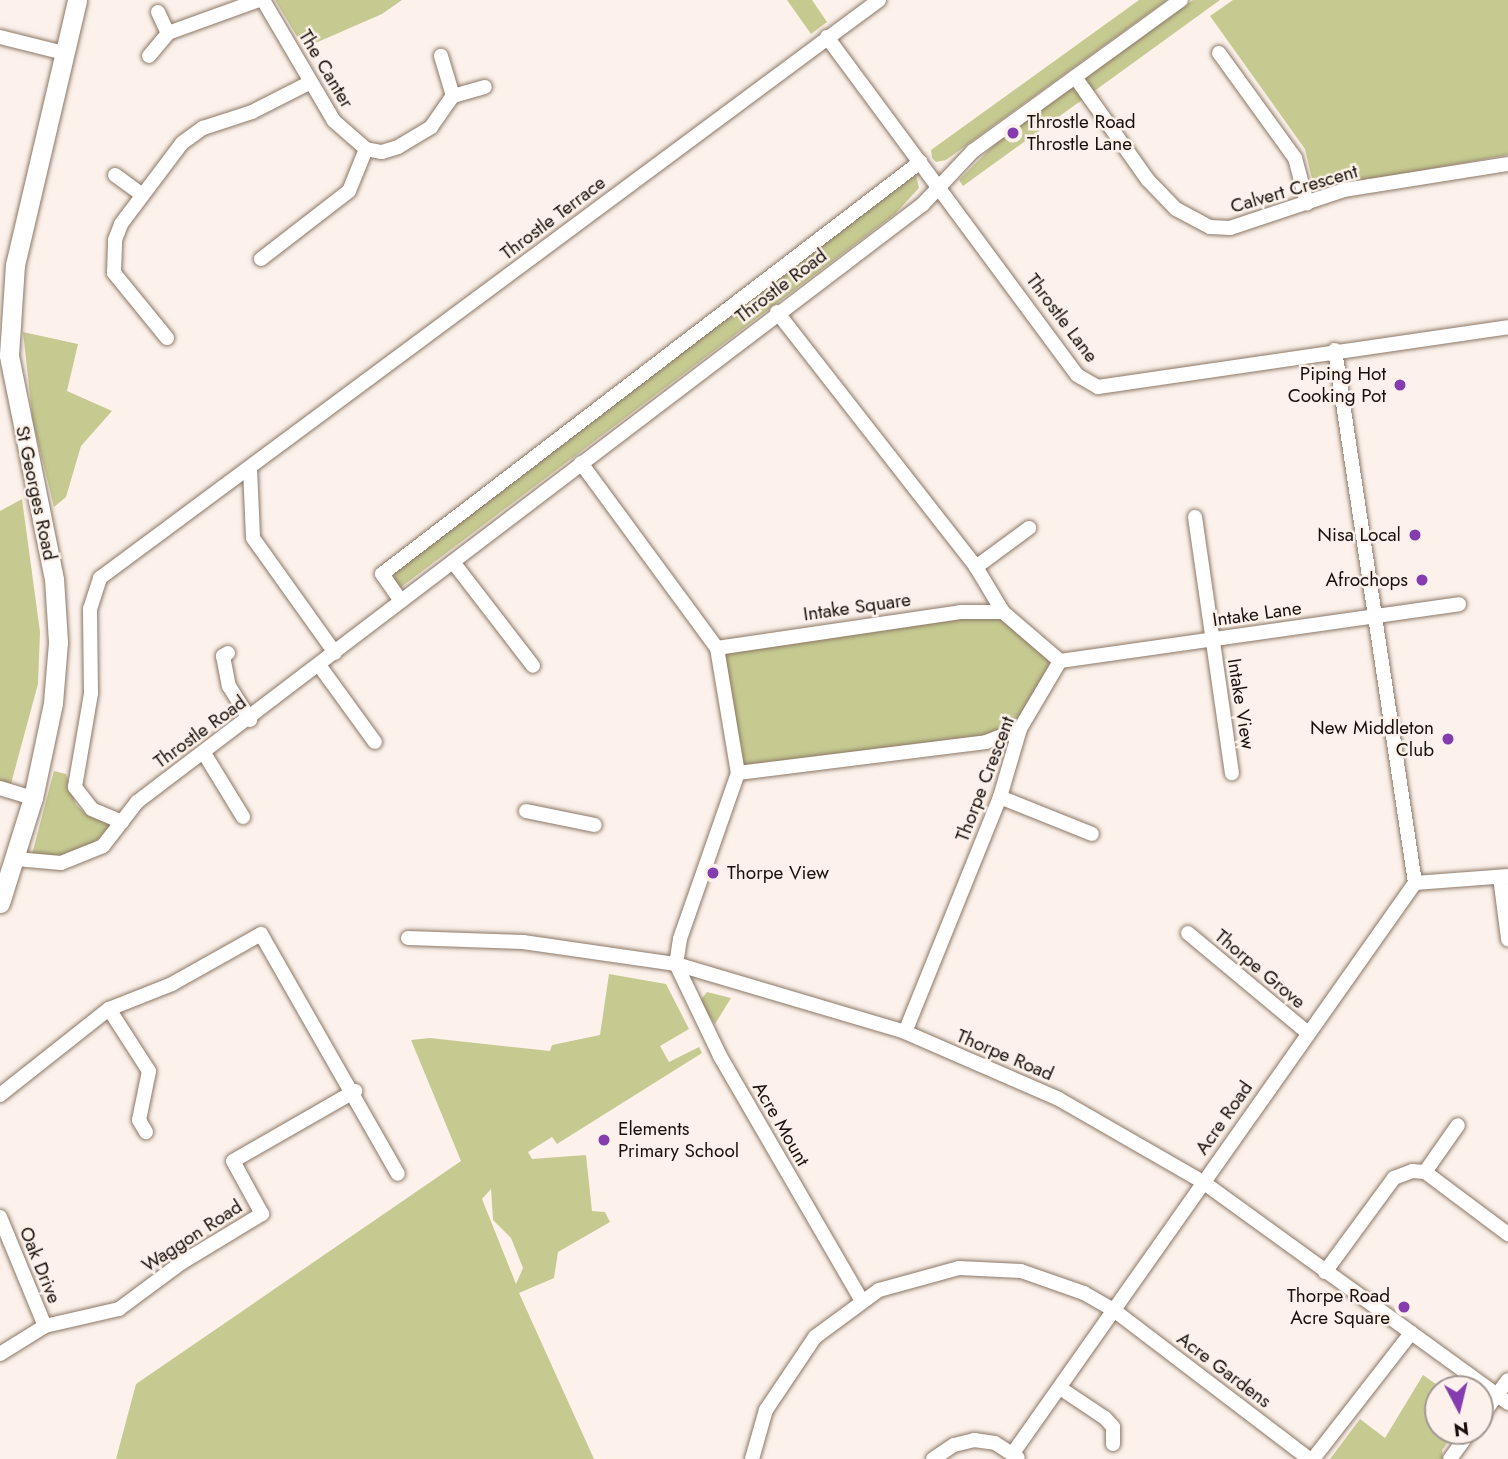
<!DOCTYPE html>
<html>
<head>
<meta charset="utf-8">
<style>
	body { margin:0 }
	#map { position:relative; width:1508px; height:1459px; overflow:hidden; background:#fcf2eb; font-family:Jost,sans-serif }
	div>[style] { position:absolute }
	.green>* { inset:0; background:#c6ca91 }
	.roads { filter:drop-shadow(0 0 2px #8b7766) drop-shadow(0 0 2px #8b7766) }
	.minor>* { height:14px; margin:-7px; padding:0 7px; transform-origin:7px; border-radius:7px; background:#fff }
	.tertiary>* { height:19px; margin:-9.5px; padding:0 9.5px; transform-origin:9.5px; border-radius:9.5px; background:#fff }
	.dots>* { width:19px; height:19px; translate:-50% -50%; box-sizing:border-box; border:4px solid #fcf2eb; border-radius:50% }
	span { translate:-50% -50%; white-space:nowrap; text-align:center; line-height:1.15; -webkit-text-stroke:5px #fcf2eb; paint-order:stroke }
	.street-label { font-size:19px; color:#18100a }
	.poi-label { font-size:19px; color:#18100a }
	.left { translate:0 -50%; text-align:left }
	.right { translate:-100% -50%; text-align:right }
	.north { position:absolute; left:1424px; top:1375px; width:70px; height:70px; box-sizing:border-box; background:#fcf2eb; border:2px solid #a19891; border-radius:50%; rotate:173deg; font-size:19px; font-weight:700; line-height:28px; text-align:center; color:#18100a }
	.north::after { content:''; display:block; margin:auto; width:24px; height:32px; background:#843caf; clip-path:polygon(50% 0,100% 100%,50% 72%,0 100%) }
</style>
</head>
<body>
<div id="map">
	<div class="green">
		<i style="clip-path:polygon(275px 0,402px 0,382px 14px,304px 48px)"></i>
		<i style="clip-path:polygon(787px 0,812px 0,827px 22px,811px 34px)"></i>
		<i style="clip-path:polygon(1139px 0,1167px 0,946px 160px,936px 162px,932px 158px,931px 150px)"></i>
		<i style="clip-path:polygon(1193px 0,1220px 0,963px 186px,959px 180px,997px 142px)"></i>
		<i style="clip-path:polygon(1233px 0,1508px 0,1508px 155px,1323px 188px,1312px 179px,1305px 149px,1210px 16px)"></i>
		<i style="clip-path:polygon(916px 174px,919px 188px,895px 214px,400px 588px,394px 580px,396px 568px)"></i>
		<i style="clip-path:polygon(23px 332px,78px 344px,67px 391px,112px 411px,81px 446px,66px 497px,54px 507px,33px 422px)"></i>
		<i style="clip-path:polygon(22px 499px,40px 632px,38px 684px,9px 791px,0 788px,0 511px)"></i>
		<i style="clip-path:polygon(1003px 612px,1060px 661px,1020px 729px,986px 742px,738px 773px,717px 648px)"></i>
		<i style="clip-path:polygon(54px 771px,66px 774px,76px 805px,86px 814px,111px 825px,94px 843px,61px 856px,32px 854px)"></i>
		<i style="clip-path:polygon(evenodd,609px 974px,666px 984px,689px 1029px,660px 1046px,669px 1062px,699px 1047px,702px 1053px,557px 1144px,552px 1137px,528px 1152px,532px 1159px,586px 1155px,592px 1211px,605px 1212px,610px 1222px,558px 1252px,554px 1278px,519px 1293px,594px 1459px,116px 1459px,136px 1384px,461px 1161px,411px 1040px,430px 1038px,550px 1051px,552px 1045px,600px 1035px,609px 974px,491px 1189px,493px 1220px,511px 1238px,523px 1268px,516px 1284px,482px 1199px,491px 1189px)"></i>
		<i style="clip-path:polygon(707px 992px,731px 998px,715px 1024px,699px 1002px)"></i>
		<i style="clip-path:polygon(1423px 1375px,1443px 1389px,1438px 1389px,1438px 1431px,1457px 1431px,1442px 1450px,1443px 1459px,1330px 1459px,1360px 1419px,1385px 1438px)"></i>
	</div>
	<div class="roads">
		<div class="minor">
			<i style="left:263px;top:0;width:140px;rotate:59.6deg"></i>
			<i style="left:334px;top:121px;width:43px;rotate:41.2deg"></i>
			<i style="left:366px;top:149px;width:16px;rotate:11deg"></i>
			<i style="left:382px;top:152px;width:17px;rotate:-17deg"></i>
			<i style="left:398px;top:147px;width:39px;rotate:-31deg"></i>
			<i style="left:431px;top:127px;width:38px;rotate:-55deg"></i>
			<i style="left:453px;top:96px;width:42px;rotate:-106.7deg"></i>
			<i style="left:158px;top:12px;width:23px;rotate:65deg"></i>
			<i style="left:0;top:37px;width:66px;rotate:14deg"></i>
			<i style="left:827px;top:37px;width:420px;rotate:53.5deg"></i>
			<i style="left:1077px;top:375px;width:24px;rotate:30deg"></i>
			<i style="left:1098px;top:387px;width:414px;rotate:-8.3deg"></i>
			<i style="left:1219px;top:53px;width:130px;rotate:54.1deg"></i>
			<i style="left:1295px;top:158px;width:47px;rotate:75.1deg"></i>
			<i style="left:149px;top:56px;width:30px;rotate:-50deg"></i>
			<i style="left:168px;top:33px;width:97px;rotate:-19.9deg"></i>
			<i style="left:1075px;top:77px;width:126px;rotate:54.7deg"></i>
			<i style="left:1148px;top:180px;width:40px;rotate:46deg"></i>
			<i style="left:1176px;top:209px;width:38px;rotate:28deg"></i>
			<i style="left:1210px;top:227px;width:20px;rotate:3deg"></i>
			<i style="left:1230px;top:228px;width:120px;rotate:-18.4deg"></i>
			<i style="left:1344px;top:190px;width:166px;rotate:-9deg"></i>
			<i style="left:453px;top:96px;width:33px;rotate:-16deg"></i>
			<i style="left:115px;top:175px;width:32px;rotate:36deg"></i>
			<i style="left:261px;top:259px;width:111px;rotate:-37.7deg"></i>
			<i style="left:349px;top:191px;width:45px;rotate:-68deg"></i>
			<i style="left:777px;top:312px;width:323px;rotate:52deg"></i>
			<i style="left:976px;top:567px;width:52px;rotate:59deg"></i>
			<i style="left:1003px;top:612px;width:75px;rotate:40.7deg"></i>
			<i style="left:1060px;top:661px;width:79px;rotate:120.5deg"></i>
			<i style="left:1020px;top:729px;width:71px;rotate:106.4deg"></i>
			<i style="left:1000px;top:797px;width:253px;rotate:112deg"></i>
			<i style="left:167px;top:338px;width:84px;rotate:-129.2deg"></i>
			<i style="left:114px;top:273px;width:33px;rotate:-88deg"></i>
			<i style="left:115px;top:240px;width:17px;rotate:-69deg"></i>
			<i style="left:121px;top:224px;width:101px;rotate:-53deg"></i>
			<i style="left:182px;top:143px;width:26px;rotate:-36deg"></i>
			<i style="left:203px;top:128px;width:52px;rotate:-18.1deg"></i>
			<i style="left:252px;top:112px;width:64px;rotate:-27deg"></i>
			<i style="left:1335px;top:350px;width:539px;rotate:81.46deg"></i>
			<i style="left:581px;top:463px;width:230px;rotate:53.7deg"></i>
			<i style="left:717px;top:648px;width:127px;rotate:80.5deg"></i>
			<i style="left:738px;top:773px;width:176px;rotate:109.3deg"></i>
			<i style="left:680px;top:939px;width:25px;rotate:99deg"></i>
			<i style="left:676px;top:964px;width:102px;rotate:64.4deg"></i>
			<i style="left:720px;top:1056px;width:281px;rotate:59.9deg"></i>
			<i style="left:250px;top:468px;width:70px;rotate:87.5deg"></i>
			<i style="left:253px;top:538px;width:141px;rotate:54.5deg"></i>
			<i style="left:1195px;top:517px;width:259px;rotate:81.8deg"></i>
			<i style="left:453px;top:562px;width:131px;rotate:52.4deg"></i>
			<i style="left:976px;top:567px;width:66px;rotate:-36.3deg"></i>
			<i style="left:401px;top:601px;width:33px;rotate:-125deg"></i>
			<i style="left:382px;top:574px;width:678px;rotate:-37.44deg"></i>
			<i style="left:717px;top:648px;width:246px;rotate:-8.4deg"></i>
			<i style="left:960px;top:612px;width:43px"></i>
			<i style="left:228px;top:653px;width:6px;rotate:149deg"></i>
			<i style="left:223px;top:656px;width:31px;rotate:79deg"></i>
			<i style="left:229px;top:686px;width:40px;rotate:58deg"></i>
			<i style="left:1060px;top:661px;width:403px;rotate:-8.1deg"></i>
			<i style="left:319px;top:665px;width:95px;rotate:54deg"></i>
			<i style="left:204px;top:753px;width:75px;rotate:58.6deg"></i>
			<i style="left:738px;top:773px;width:250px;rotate:-7.1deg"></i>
			<i style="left:986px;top:742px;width:36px;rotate:-21deg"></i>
			<i style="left:0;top:788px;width:34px;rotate:17deg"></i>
			<i style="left:1000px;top:797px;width:99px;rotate:21.9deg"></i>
			<i style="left:526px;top:811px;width:70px;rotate:11.5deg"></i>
			<i style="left:122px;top:822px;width:33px;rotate:-157deg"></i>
			<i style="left:92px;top:809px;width:28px;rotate:-128deg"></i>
			<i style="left:75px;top:787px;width:95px;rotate:-80.3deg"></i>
			<i style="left:91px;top:693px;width:84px;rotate:-90.7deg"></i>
			<i style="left:90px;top:609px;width:33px;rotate:-72deg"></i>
			<i style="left:100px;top:578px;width:970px;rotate:-36.57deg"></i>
			<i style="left:16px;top:859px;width:45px;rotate:5.1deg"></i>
			<i style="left:61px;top:863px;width:45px;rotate:-22deg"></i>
			<i style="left:103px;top:846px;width:56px;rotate:-52.3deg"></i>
			<i style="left:137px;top:802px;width:988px;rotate:-37.26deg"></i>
			<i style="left:923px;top:204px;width:73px;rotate:-46.7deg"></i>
			<i style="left:973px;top:151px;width:257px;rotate:-36deg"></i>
			<i style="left:1500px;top:877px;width:63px;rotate:82.6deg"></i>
			<i style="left:1188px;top:933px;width:156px;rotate:39.8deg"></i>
			<i style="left:408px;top:938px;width:115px;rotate:2deg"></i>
			<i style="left:523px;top:942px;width:155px;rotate:8.2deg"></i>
			<i style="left:676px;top:964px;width:239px;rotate:16.5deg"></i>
			<i style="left:905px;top:1032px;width:166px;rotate:23.5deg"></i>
			<i style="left:1057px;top:1098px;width:168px;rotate:29.9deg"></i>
			<i style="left:1203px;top:1182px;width:377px;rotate:35.9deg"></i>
			<i style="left:109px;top:1009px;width:74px;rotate:57.2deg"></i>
			<i style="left:149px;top:1071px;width:50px;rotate:101.5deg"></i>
			<i style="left:139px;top:1120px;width:14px;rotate:60deg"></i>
			<i style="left:0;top:1095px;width:139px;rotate:-38.3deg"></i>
			<i style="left:109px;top:1009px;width:68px;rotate:-21.6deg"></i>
			<i style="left:172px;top:984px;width:102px;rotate:-29.3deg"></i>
			<i style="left:261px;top:934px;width:276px;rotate:60.3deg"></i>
			<i style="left:1425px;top:1172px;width:57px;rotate:-54.9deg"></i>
			<i style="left:0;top:1217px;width:118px;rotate:67.6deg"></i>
			<i style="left:1325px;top:1272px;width:117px;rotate:-53.7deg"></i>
			<i style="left:1394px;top:1178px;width:19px;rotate:-21deg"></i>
			<i style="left:1412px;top:1171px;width:13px;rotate:4deg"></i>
			<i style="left:1425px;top:1172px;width:104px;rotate:36.8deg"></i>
			<i style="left:0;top:1354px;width:53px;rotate:-31.9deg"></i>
			<i style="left:45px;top:1326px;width:76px;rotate:-12.9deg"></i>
			<i style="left:119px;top:1309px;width:77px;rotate:-36.6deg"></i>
			<i style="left:181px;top:1263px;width:95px;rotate:-31.2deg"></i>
			<i style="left:262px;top:1214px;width:60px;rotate:-118.7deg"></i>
			<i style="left:233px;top:1161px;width:141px;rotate:-29.8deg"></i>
			<i style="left:1060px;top:1388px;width:54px;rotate:33.7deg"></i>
			<i style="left:1105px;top:1418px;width:12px;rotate:48deg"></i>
			<i style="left:1113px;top:1427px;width:17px;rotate:90deg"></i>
			<i style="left:1480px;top:1418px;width:47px;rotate:-53.6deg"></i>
			<i style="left:1013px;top:1453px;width:697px;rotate:-54.81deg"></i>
			<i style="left:1415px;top:883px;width:93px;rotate:-4.3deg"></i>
			<i style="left:752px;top:1459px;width:51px;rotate:-74.1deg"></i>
			<i style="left:766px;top:1410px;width:88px;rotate:-56.1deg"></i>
			<i style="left:815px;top:1337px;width:79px;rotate:-36.3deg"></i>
			<i style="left:879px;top:1290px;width:83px;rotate:-15.4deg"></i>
			<i style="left:959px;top:1268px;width:62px;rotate:2.8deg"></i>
			<i style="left:1021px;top:1271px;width:67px;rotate:19.2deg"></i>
			<i style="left:1084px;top:1293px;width:36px;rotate:30deg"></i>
			<i style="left:1115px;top:1311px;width:244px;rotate:37.3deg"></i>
			<i style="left:933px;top:1459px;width:25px;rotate:-34deg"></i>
			<i style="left:954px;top:1445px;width:21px;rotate:-14deg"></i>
			<i style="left:974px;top:1440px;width:21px;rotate:8deg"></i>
			<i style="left:995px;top:1443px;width:27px;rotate:33deg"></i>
			<i style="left:1313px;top:1459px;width:160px;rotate:-52.1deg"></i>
			<i style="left:1450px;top:1459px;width:34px;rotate:-54deg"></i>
		</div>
		<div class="tertiary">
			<i style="left:0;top:903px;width:110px;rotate:-72.6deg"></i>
			<i style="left:33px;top:798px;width:97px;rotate:-78.1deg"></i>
			<i style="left:53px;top:703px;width:61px;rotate:-85.3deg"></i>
			<i style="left:58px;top:642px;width:63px;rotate:-93.6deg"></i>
			<i style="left:54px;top:579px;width:228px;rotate:-101.4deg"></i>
			<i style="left:9px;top:355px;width:90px;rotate:-86.2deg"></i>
			<i style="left:15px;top:265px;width:272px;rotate:-76.8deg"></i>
		</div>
	</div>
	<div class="dots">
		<i style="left:1013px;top:133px;background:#843caf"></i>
		<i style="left:1400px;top:385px;background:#843caf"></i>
		<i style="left:1415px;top:535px;background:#843caf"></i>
		<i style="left:1422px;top:580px;background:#843caf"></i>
		<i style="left:1448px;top:739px;background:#843caf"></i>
		<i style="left:713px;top:873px;background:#843caf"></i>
		<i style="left:604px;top:1140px;background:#843caf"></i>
		<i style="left:1404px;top:1307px;background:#843caf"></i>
	</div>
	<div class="street-label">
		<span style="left:326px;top:69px;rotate:59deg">The Canter</span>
		<span style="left:1294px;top:189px;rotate:-16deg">Calvert Crescent</span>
		<span style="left:553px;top:218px;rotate:-37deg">Throstle Terrace</span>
		<span style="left:781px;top:286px;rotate:-37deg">Throstle Road</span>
		<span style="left:1062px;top:318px;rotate:53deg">Throstle Lane</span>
		<span style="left:36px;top:493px;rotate:78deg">St Georges Road</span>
		<span style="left:857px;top:607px;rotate:-8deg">Intake Square</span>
		<span style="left:1257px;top:614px;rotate:-8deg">Intake Lane</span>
		<span style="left:1241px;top:704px;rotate:81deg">Intake View</span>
		<span style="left:200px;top:732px;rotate:-36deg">Throstle Road</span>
		<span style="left:985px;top:779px;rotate:-69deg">Thorpe Crescent</span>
		<span style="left:1260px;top:969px;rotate:40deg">Thorpe Grove</span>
		<span style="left:1005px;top:1055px;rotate:23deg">Thorpe Road</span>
		<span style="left:1224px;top:1118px;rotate:-55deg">Acre Road</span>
		<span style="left:781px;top:1124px;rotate:60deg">Acre Mount</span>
		<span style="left:192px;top:1236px;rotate:-33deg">Waggon Road</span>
		<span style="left:40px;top:1265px;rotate:68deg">Oak Drive</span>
		<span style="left:1224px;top:1370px;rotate:37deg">Acre Gardens</span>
	</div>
	<div class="poi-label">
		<span class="left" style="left:1027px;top:133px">Throstle Road<br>Throstle Lane</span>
		<span class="right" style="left:1386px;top:385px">Piping Hot<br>Cooking Pot</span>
		<span class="right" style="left:1401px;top:535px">Nisa Local</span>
		<span class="right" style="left:1408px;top:580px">Afrochops</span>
		<span class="right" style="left:1434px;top:739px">New Middleton<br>Club</span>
		<span class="left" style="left:727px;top:873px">Thorpe View</span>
		<span class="left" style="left:618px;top:1140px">Elements<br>Primary School</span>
		<span class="right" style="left:1390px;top:1307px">Thorpe Road<br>Acre Square</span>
	</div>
	<div class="north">N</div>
</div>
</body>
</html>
